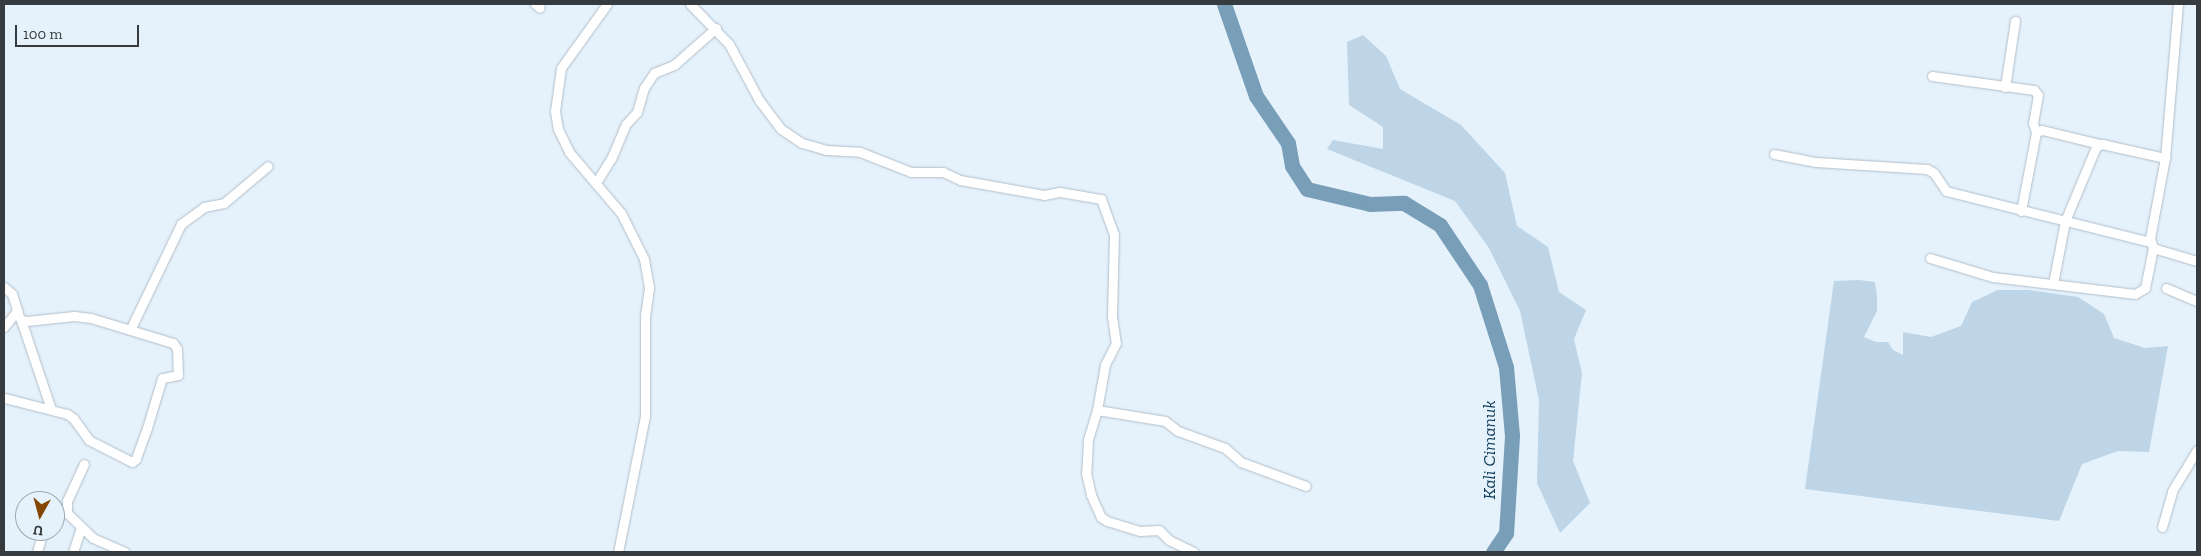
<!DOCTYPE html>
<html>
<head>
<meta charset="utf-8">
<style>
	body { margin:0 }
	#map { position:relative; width:2201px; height:556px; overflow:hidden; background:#e5f2fc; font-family:"Zilla Slab",serif }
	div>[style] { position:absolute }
	.green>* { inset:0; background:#bdd5e6 }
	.river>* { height:15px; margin:-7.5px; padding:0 7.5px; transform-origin:7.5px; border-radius:7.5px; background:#799eb8 }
	.roads { filter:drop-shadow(0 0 1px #b1bdc7) drop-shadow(0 0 1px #b1bdc7) }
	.minor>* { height:9px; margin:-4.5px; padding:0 4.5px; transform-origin:4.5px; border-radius:4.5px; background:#fff }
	span { translate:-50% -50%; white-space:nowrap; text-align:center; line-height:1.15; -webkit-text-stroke:5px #e5f2fc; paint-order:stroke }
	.water-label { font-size:18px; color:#0f3d59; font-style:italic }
	.frame { position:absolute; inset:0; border:5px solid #353b3e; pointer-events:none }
	.north { position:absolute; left:15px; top:491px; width:50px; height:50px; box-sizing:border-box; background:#e5f2fc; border:1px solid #9fa9b0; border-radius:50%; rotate:187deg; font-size:14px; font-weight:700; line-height:20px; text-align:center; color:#353b3e }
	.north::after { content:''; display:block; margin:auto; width:18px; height:22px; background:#834700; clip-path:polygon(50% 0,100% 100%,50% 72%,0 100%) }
	.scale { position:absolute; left:15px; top:25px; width:124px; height:22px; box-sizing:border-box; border:2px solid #353b3e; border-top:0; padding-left:6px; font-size:15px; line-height:18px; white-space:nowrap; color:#353b3e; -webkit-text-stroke:4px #e5f2fc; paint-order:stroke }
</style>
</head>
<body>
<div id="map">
	<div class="green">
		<i style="clip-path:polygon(1363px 35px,1386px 56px,1400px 89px,1461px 125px,1505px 173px,1517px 226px,1548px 247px,1559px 292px,1586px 310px,1574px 339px,1582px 373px,1573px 461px,1590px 503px,1560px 533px,1537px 483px,1539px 400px,1520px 311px,1489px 248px,1455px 201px,1327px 149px,1333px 140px,1383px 149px,1383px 127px,1349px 105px,1347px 42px)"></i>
		<i style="clip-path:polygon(1859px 280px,1875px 282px,1877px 297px,1877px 311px,1864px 337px,1876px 342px,1888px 342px,1893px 350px,1903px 355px,1903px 332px,1931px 337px,1961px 326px,1972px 302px,1998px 290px,2029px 290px,2078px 297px,2104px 314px,2114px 338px,2145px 348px,2168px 346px,2149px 452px,2118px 451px,2082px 464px,2059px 521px,1805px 489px,1834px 281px)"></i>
	</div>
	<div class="river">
		<i style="left:1224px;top:4px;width:97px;rotate:70.8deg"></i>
		<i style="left:1256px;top:96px;width:57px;rotate:55.8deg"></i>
		<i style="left:1288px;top:143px;width:23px;rotate:80deg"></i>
		<i style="left:1292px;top:166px;width:27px;rotate:57deg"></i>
		<i style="left:1307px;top:189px;width:65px;rotate:13.4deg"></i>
		<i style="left:1370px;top:204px;width:34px;rotate:-2deg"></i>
		<i style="left:1404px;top:203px;width:42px;rotate:31.4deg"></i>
		<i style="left:1440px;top:225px;width:72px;rotate:56.3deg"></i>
		<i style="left:1480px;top:285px;width:86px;rotate:72.4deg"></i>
		<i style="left:1506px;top:367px;width:69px;rotate:85deg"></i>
		<i style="left:1512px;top:436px;width:97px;rotate:93.5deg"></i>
		<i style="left:1506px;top:533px;width:23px;rotate:124deg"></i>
	</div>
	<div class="roads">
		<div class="minor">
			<i style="left:535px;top:4px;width:6px;rotate:39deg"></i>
			<i style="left:607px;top:4px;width:79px;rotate:125.7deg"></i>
			<i style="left:561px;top:68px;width:43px;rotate:97.9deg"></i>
			<i style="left:555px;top:111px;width:18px;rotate:81deg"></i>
			<i style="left:558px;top:129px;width:25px;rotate:64deg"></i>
			<i style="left:569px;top:152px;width:80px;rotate:49.6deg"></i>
			<i style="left:621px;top:213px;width:51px;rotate:63.4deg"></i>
			<i style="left:644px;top:259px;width:29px;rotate:80deg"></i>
			<i style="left:649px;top:288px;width:27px;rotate:98deg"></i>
			<i style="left:645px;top:315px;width:101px;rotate:90deg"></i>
			<i style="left:645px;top:416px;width:139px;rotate:101.2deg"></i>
			<i style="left:690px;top:4px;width:56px;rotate:45.7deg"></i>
			<i style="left:729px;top:44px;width:64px;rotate:61.8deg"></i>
			<i style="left:759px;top:100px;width:36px;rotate:53deg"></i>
			<i style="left:781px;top:129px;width:25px;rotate:34deg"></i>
			<i style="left:802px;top:143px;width:25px;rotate:16deg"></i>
			<i style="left:826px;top:150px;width:34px;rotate:3deg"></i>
			<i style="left:860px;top:152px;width:55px;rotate:21.4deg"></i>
			<i style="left:911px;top:172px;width:32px"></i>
			<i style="left:943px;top:172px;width:19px;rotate:25deg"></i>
			<i style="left:960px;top:180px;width:85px;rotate:10.1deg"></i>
			<i style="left:1044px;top:195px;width:16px;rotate:-11deg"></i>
			<i style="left:1060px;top:192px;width:42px;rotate:9.7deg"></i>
			<i style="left:1101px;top:199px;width:37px;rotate:70deg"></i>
			<i style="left:1114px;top:234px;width:82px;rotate:91.4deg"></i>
			<i style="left:1112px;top:316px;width:27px;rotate:82deg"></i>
			<i style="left:1116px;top:343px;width:25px;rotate:117deg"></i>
			<i style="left:1105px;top:365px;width:46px;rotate:100.1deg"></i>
			<i style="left:1097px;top:410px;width:31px;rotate:107deg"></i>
			<i style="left:1088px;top:440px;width:33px;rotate:93deg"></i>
			<i style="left:1086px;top:473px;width:23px;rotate:77deg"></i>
			<i style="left:1091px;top:495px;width:24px;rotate:66deg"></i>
			<i style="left:1101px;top:517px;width:7px;rotate:34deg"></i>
			<i style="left:1107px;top:521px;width:34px;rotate:17deg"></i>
			<i style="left:1140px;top:531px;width:19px;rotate:-3deg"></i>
			<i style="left:1159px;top:530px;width:14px;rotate:45deg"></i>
			<i style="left:1169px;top:540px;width:28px;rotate:26deg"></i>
			<i style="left:2178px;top:4px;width:155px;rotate:94.8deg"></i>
			<i style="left:2165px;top:158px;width:81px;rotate:100.6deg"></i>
			<i style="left:2150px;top:238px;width:10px;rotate:73deg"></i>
			<i style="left:2153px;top:248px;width:46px;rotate:16.5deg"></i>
			<i style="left:1932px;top:76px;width:103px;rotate:7.8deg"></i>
			<i style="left:2034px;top:90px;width:6px;rotate:51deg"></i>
			<i style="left:2038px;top:95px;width:28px;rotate:100deg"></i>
			<i style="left:2033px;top:123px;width:9px;rotate:72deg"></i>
			<i style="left:2005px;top:87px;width:67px;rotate:-81.4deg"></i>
			<i style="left:1774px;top:154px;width:43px;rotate:10.8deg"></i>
			<i style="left:1816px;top:162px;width:111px;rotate:3.6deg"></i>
			<i style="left:1927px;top:169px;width:8px;rotate:30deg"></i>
			<i style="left:1934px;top:173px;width:22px;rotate:56deg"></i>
			<i style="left:1946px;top:191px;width:210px;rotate:14deg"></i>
			<i style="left:597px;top:181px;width:26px;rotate:-58deg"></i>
			<i style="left:611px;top:159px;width:38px;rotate:-67deg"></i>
			<i style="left:626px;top:124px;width:16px;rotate:-47deg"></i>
			<i style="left:637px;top:112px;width:25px;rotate:-74deg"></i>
			<i style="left:644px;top:88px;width:18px;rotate:-56deg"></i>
			<i style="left:654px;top:73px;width:22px;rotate:-22deg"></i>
			<i style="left:674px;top:65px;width:56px;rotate:-41.4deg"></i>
			<i style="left:2021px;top:211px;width:80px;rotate:-79.2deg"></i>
			<i style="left:2036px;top:132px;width:6px;rotate:-18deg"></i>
			<i style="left:2042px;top:130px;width:60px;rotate:13.6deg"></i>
			<i style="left:1930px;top:258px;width:66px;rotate:16.8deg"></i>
			<i style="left:1993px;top:277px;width:143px;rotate:6.8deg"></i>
			<i style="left:2135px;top:294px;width:12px;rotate:-31deg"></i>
			<i style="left:2145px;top:288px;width:41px;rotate:-78.7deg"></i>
			<i style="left:2053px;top:284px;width:64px;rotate:-79.2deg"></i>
			<i style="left:2065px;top:221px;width:80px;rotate:-67.3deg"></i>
			<i style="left:2096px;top:147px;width:7px;rotate:-27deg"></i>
			<i style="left:2102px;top:144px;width:65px;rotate:12.5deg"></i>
			<i style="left:4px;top:287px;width:11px;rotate:41deg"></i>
			<i style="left:12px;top:294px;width:20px;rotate:72deg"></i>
			<i style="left:2166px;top:288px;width:34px;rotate:23deg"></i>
			<i style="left:21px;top:320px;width:94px;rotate:71.4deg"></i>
			<i style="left:4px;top:327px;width:19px;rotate:-51deg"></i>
			<i style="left:16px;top:312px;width:9px;rotate:58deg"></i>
			<i style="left:21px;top:320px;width:6px;rotate:9deg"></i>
			<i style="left:27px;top:321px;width:47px;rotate:-6.1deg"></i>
			<i style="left:74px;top:316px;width:17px;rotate:7deg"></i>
			<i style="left:91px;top:318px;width:86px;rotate:17deg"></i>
			<i style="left:173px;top:343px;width:7px;rotate:56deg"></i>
			<i style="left:177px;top:349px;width:26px;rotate:88deg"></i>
			<i style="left:178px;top:375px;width:16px;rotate:169deg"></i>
			<i style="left:162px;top:378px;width:52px;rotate:106.7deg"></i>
			<i style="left:147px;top:428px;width:33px;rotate:110deg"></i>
			<i style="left:136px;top:459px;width:5px;rotate:143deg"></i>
			<i style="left:132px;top:462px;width:48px;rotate:-152.9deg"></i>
			<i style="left:89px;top:440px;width:26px;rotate:-126deg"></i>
			<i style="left:74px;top:419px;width:9px;rotate:-144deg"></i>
			<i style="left:67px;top:414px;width:65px;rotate:-165.7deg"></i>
			<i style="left:130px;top:330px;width:118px;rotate:-64.3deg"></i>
			<i style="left:181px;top:224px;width:29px;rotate:-36deg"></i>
			<i style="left:204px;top:207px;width:20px;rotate:-11deg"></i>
			<i style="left:224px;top:203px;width:57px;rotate:-40.1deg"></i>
			<i style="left:1097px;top:410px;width:69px;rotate:9.2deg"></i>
			<i style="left:1165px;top:421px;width:16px;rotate:38deg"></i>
			<i style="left:1178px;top:431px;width:50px;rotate:19.9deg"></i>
			<i style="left:1225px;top:448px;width:21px;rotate:41deg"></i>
			<i style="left:1241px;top:462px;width:69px;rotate:20.3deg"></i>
			<i style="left:84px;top:464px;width:41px;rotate:114.7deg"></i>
			<i style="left:67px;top:501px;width:12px;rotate:90deg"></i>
			<i style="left:67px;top:513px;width:36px;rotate:44deg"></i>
			<i style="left:93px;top:538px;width:35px;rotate:24deg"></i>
			<i style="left:55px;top:509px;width:13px;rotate:18deg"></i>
			<i style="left:2162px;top:527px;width:37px;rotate:-74deg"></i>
			<i style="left:2172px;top:491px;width:48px;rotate:-58.6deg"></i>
			<i style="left:37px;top:552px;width:22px;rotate:-74deg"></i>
			<i style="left:73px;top:552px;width:25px;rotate:-72deg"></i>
		</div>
	</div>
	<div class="water-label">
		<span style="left:1489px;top:450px;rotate:-90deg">Kali Cimanuk</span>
	</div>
	<div class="frame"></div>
	<div class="north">U</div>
	<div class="scale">100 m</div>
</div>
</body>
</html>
